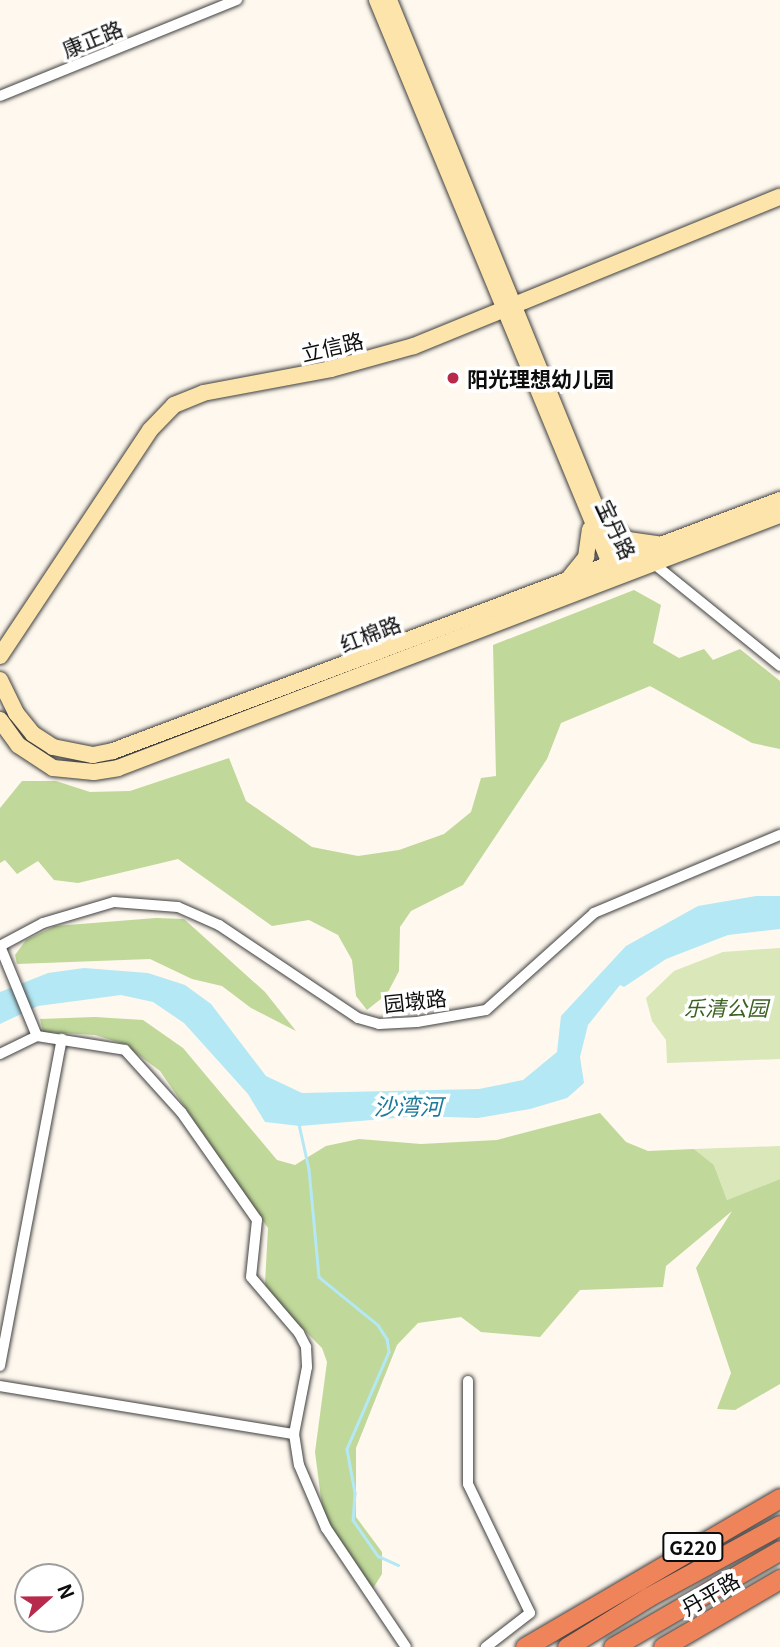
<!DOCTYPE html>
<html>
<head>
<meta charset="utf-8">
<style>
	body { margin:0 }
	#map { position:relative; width:780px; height:1647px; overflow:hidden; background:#fef8ee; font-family:Georgia,"Noto Sans SC",serif }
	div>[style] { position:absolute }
	.green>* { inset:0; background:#d9e7b9 }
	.forest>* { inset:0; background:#c0d899 }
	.water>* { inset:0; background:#b4e8f4 }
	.stream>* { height:2.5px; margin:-1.25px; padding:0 1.25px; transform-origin:1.25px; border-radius:1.25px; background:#b4e8f4 }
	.roads { filter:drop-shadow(0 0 2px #404040) drop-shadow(0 0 2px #404040) }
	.street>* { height:10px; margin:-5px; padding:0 5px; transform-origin:5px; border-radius:5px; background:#fff }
	.secondary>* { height:16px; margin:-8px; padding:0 8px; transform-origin:8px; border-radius:8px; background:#fce4ab }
	.highway>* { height:19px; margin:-9.5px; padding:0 9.5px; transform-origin:9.5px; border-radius:9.5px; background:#ef845b }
	.dots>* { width:19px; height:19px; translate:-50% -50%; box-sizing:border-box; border:4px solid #fff; border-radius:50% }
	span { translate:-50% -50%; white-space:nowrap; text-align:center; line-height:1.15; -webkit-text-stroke:7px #fff; paint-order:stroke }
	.shield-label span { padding:2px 5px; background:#fff; border:2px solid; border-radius:5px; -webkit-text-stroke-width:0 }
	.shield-label { font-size:19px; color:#0d0d0d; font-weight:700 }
	.street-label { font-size:21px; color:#0d0d0d }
	.poi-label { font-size:21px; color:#0d0d0d; font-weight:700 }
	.left { translate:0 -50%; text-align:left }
	.park-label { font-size:21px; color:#3a6220; font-style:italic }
	.water-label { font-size:23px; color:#1b7a9a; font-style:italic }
	.north { position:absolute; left:14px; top:1563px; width:70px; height:70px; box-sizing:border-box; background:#fff; border:2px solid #9e9e9e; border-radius:50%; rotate:69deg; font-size:19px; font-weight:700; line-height:28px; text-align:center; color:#0d0d0d }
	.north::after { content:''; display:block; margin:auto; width:24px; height:32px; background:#b82a4b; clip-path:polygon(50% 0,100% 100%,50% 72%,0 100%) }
</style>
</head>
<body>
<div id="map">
	<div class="green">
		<i style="clip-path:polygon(780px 948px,780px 1059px,667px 1063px,666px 1040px,652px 1021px,646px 998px,674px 971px,723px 952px)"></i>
		<i style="clip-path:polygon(780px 1146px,780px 1179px,727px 1200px,714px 1165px,694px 1149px)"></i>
	</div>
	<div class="forest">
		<i style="clip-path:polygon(634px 590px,661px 605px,653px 643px,679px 658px,704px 649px,713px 660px,740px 649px,780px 681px,780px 749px,752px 743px,650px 686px,561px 723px,547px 759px,463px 885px,411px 911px,400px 927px,399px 971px,387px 994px,367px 1010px,356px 996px,352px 960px,338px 935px,309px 920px,272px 926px,178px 859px,78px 883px,54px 880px,38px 861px,17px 874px,5px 860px,0 863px,0 808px,22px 781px,56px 781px,90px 792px,130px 791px,229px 758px,246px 801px,312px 847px,358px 856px,399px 850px,444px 834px,471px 812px,481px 778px,496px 776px,493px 645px)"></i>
		<i style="clip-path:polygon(156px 918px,184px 919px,265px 992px,296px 1031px,251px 1008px,222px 986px,192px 979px,150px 959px,17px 964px,15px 955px,26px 940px,55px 926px)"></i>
		<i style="clip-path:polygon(95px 1017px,143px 1020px,183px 1048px,277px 1160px,295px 1165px,326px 1146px,359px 1139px,421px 1144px,497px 1140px,600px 1113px,626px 1142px,648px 1151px,694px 1149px,714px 1165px,727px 1200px,780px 1179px,780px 1384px,735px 1410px,717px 1409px,731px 1373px,696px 1268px,732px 1211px,666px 1266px,663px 1287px,580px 1290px,540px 1337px,481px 1332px,461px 1317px,418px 1323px,397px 1345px,356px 1448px,356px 1517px,382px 1552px,382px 1574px,372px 1590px,323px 1514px,315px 1452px,327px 1362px,322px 1348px,276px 1302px,265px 1284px,268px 1228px,160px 1071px,124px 1044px,95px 1035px,43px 1032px,40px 1019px)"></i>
	</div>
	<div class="water">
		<i style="clip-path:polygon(756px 896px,780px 896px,780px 929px,728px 935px,666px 959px,624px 987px,620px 985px,588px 1025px,580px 1057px,584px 1083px,567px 1098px,530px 1109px,478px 1118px,419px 1116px,300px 1126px,265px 1122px,248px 1094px,184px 1023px,153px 1002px,121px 995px,38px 1006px,0 1024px,0 992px,48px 973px,84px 968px,148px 973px,185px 985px,211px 1004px,266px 1076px,302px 1093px,479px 1089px,523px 1080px,557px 1052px,561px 1016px,626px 946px,698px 906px)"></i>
	</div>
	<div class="stream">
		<i style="left:299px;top:1124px;width:46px;rotate:77.5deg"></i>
		<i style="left:309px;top:1169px;width:108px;rotate:84.7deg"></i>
		<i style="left:319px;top:1277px;width:76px;rotate:39.1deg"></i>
		<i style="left:378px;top:1325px;width:17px;rotate:57deg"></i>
		<i style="left:387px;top:1339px;width:13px;rotate:81deg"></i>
		<i style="left:389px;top:1352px;width:106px;rotate:113.4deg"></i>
		<i style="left:347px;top:1449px;width:45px;rotate:79.7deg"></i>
		<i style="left:355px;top:1493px;width:27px;rotate:94deg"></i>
		<i style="left:353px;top:1520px;width:44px;rotate:55.2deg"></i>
		<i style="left:378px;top:1556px;width:22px;rotate:24deg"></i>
	</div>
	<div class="roads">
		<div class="street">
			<i style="left:0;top:96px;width:256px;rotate:-22.1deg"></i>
			<i style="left:653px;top:563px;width:164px;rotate:39deg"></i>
			<i style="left:0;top:946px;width:49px;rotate:-28.1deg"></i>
			<i style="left:43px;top:923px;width:74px;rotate:-16.5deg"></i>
			<i style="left:114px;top:902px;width:64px;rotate:4.5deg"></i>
			<i style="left:178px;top:907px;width:45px;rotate:23.7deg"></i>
			<i style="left:219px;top:925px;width:167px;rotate:33.8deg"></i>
			<i style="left:358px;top:1018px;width:22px;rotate:16deg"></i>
			<i style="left:379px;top:1024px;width:38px;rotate:-3deg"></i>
			<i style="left:417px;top:1022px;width:70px;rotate:-9.9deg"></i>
			<i style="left:486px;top:1010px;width:145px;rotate:-41.9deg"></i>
			<i style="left:594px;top:913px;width:202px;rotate:-22.8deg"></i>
			<i style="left:0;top:946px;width:97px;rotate:67.7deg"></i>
			<i style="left:37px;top:1036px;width:89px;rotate:9deg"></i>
			<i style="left:125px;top:1050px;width:84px;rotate:47.9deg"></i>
			<i style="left:181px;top:1112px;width:132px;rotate:54.9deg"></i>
			<i style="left:257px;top:1220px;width:57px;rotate:96deg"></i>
			<i style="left:251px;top:1277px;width:74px;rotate:49.4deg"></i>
			<i style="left:299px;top:1333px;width:16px;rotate:63deg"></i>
			<i style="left:306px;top:1347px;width:20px;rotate:87deg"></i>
			<i style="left:307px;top:1367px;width:68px;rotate:101deg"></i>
			<i style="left:294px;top:1434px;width:31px;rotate:81deg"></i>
			<i style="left:299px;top:1465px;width:69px;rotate:66.8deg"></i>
			<i style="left:326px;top:1528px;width:143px;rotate:56.1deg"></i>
			<i style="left:0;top:1054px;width:41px;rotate:-25.9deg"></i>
			<i style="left:0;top:1366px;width:333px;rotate:-79.3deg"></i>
			<i style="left:468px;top:1381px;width:103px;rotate:90deg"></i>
			<i style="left:468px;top:1484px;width:143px;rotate:64.3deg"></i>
			<i style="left:530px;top:1613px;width:56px;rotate:142.3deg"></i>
			<i style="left:0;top:1386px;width:298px;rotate:9.3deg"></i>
		</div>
		<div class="secondary">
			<i style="left:377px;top:0;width:620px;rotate:67.53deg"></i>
			<i style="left:389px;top:0;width:607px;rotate:67.83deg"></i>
			<i style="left:618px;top:562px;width:9px;rotate:96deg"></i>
			<i style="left:603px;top:522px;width:31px;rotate:36deg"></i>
			<i style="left:628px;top:540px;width:30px;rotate:8deg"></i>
			<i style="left:570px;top:577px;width:26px;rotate:-51deg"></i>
			<i style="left:586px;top:557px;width:28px;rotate:-82deg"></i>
			<i style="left:0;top:656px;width:271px;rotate:-56.4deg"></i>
			<i style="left:150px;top:430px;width:35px;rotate:-46deg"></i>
			<i style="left:174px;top:405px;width:31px;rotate:-22deg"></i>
			<i style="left:203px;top:393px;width:130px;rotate:-10.6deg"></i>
			<i style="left:331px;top:369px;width:86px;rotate:-15.5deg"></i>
			<i style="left:414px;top:346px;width:395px;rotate:-22.2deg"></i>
			<i style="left:0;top:680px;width:37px;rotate:64deg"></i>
			<i style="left:16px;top:713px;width:27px;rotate:51deg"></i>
			<i style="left:33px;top:734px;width:24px;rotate:33deg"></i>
			<i style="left:53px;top:747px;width:41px;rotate:11.3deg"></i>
			<i style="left:93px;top:755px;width:20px;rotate:-11deg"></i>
			<i style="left:113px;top:751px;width:713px;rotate:-20.62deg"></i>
			<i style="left:0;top:720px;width:31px;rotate:54deg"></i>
			<i style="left:18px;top:745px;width:42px;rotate:33.3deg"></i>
			<i style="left:53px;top:768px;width:41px;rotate:5.6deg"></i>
			<i style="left:94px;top:772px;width:24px;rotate:-9deg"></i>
			<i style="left:118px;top:768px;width:709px;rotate:-20.92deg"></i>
		</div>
		<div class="highway">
			<i style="left:525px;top:1647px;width:295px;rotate:-30.3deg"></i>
			<i style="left:567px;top:1647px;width:95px;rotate:-31.7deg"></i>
			<i style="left:648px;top:1597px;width:150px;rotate:-28.6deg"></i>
			<i style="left:613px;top:1647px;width:193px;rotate:-30.1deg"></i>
			<i style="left:663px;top:1647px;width:135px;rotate:-30.2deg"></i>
		</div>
	</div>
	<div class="dots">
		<i style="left:453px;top:378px;background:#b82a4b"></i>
	</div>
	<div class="shield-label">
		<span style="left:693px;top:1547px">G220</span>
	</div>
	<div class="street-label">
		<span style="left:92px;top:38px;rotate:-22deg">康正路</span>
		<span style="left:332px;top:346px;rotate:-13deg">立信路</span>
		<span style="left:617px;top:529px;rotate:65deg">宝丹路</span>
		<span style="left:370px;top:633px;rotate:-21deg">红棉路</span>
		<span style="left:415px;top:1000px;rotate:-6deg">园墩路</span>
		<span style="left:710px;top:1593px;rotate:-30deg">丹平路</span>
	</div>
	<div class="poi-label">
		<span class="left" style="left:467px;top:378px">阳光理想幼儿园</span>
	</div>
	<div class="park-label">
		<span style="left:726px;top:1007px">乐清公园</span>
	</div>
	<div class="water-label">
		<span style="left:408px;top:1105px">沙湾河</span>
	</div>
	<div class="north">N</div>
</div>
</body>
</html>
